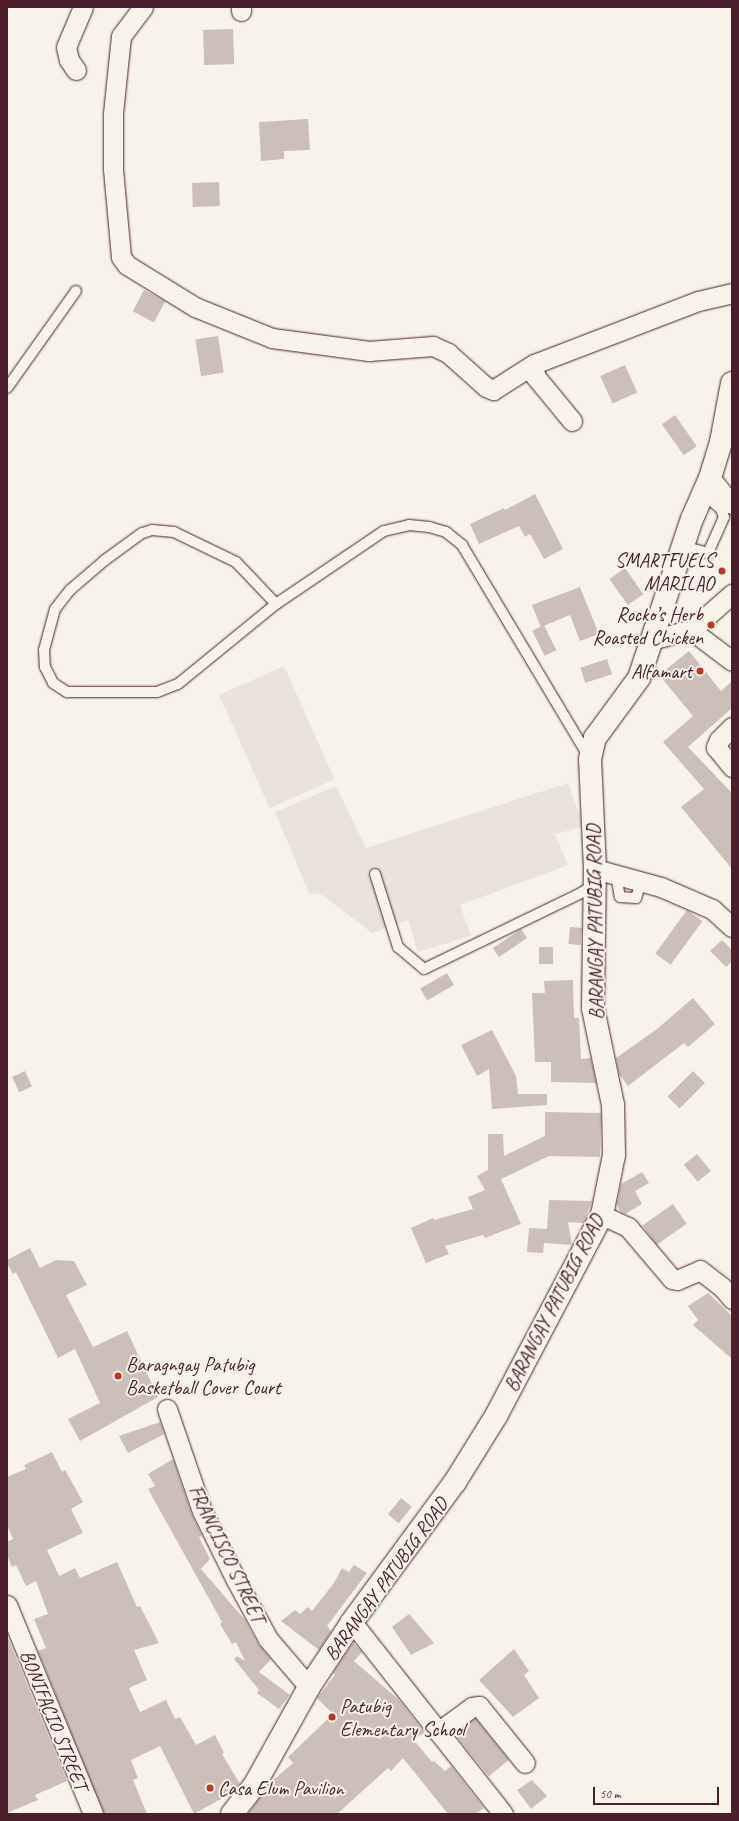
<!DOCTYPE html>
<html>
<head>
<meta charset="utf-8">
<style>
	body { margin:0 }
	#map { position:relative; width:739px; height:1821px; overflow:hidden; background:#f7f3e8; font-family:Caveat,sans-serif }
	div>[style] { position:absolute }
	.built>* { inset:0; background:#eae3da; transform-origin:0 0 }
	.building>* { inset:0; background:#ccbfb9; transform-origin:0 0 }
	.roads { filter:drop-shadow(0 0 1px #4a1f2b) drop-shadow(0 0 1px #4a1f2b) }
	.service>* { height:10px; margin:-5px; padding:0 5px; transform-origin:5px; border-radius:5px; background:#f7f3e8 }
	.minor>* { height:19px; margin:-9.5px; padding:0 9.5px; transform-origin:9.5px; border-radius:9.5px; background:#f7f3e8 }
	.secondary>* { height:22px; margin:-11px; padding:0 11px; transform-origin:11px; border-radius:11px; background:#f7f3e8 }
	.dots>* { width:11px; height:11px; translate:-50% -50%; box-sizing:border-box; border:2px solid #f7f3e8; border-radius:50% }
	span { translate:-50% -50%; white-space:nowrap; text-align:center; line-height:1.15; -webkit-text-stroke:4px #f7f3e8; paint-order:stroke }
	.poi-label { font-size:20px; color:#4a1f2b }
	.right { translate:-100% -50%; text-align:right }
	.left { translate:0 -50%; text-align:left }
	.street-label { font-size:20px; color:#4a1f2b }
	.frame { position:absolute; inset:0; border:8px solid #4a1f2b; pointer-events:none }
	.scale { position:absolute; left:593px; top:1787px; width:126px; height:18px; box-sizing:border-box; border:2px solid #4a1f2b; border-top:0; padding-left:5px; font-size:12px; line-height:14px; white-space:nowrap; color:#4a1f2b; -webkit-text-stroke:3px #f7f3e8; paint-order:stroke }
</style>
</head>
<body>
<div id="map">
	<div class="built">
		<i style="left:284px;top:666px;width:124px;height:71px;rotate:66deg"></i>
		<i style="clip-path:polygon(568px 783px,584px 827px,555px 834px,568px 865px,460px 905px,471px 936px,418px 952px,408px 920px,372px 933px,322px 895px,309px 893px,275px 812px,336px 786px,366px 848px)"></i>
	</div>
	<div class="building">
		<i style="left:233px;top:29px;width:35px;height:30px;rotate:88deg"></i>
		<i style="clip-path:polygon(308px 119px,310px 150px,284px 151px,284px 159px,261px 161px,259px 122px)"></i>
		<i style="left:219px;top:182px;width:24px;height:27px;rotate:88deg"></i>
		<i style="left:144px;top:290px;width:24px;height:24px;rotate:28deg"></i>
		<i style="left:218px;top:336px;width:37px;height:23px;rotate:81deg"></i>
		<i style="left:625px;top:365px;width:30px;height:27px;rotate:66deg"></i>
		<i style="left:675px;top:415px;width:38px;height:16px;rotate:55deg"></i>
		<i style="clip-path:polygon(535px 494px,563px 549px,544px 559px,530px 534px,525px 537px,519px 526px,479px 544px,470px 524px,504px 508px,505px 510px)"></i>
		<i style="left:625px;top:568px;width:32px;height:19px;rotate:55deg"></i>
		<i style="clip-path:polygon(580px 587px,599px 634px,580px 641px,570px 615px,541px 627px,532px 605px)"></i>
		<i style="left:544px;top:625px;width:28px;height:13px;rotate:64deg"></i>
		<i style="clip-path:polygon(689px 651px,721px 691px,732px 681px,732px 708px,688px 747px,732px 793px,732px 869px,681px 807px,704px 789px,663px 742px,693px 716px,659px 675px)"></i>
		<i style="left:607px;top:659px;width:16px;height:28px;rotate:72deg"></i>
		<i style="left:687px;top:910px;width:19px;height:54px;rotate:36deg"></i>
		<i style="left:570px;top:927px;width:12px;height:17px;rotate:5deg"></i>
		<i style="left:521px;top:929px;width:11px;height:34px;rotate:56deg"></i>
		<i style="clip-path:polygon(722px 940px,732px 950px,732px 961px,726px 967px,710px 951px)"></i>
		<i style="left:539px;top:947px;width:14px;height:17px"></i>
		<i style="left:447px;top:973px;width:14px;height:31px;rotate:60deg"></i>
		<i style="clip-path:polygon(573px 980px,574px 1018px,579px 1018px,581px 1059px,591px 1058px,596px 1083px,551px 1082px,551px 1062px,535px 1062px,532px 993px,545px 993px,544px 981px)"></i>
		<i style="clip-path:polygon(693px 998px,715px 1024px,688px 1047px,684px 1043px,628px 1086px,619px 1074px,616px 1058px,657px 1029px)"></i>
		<i style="clip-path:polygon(492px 1030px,516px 1076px,518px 1094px,547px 1094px,547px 1105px,492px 1109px,489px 1069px,477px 1076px,461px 1045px)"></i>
		<i style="left:25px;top:1071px;width:17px;height:14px;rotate:66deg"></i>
		<i style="left:693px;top:1071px;width:17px;height:36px;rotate:45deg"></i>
		<i style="clip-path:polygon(545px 1112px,601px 1113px,600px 1157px,549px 1156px,501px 1179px,521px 1224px,485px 1238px,483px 1235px,445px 1246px,449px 1254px,426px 1263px,411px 1228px,433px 1218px,434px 1220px,473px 1209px,468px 1197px,485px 1190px,477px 1176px,488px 1170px,488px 1134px,503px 1134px,504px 1156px,545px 1136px)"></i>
		<i style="left:697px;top:1154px;width:22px;height:17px;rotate:51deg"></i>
		<i style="clip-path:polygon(642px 1172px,649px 1183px,635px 1191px,642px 1204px,625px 1214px,620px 1211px,617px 1205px,621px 1184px)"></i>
		<i style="clip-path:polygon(549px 1200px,592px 1201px,584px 1223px,568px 1222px,572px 1245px,544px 1243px,543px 1253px,527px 1252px,529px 1228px,547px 1229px)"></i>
		<i style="left:673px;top:1204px;width:24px;height:37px;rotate:55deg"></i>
		<i style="clip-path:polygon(30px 1248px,40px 1268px,56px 1260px,74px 1261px,87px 1285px,66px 1295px,93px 1347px,127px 1331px,158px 1397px,80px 1441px,68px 1419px,100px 1403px,75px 1349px,58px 1358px,16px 1272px,13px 1274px,7px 1263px,7px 1260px)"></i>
		<i style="clip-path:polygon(708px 1293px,732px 1316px,732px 1359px,693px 1325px,698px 1320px,688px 1306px)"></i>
		<i style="clip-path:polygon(160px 1422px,164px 1434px,128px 1453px,119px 1436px)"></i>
		<i style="clip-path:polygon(52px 1452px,62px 1472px,65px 1470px,83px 1502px,71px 1509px,83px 1533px,47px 1550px,59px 1576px,75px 1568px,80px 1578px,117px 1562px,137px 1607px,140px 1606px,159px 1643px,134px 1650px,147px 1680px,129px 1688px,140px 1712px,166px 1700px,175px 1719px,180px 1717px,196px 1745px,215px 1735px,224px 1753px,222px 1754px,240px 1784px,229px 1797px,228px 1795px,194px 1814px,160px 1746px,131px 1760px,138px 1778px,133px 1780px,147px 1814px,104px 1814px,38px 1651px,46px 1648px,34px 1619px,48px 1614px,36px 1581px,26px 1586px,16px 1565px,12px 1567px,7px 1555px,7px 1542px,13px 1539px,7px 1525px,7px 1477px,26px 1469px,24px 1465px)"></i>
		<i style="clip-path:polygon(173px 1459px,192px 1515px,202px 1536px,199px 1537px,210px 1559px,201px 1569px,245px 1620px,258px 1644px,271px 1659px,259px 1672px,290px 1695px,279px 1709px,257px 1693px,259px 1690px,234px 1659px,237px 1656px,245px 1661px,236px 1642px,232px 1644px,220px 1624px,222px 1622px,148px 1489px,155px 1486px,148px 1474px)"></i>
		<i style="left:401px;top:1498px;width:14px;height:21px;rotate:39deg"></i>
		<i style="clip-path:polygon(354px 1565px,367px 1573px,327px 1626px,331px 1631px,319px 1650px,281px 1621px,295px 1610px,300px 1614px,308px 1607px,312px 1611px,334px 1583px,342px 1568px,349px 1572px)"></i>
		<i style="clip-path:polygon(409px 1614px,434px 1643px,411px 1655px,392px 1627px)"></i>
		<i style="clip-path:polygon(7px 1636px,67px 1781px,35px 1795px,38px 1800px,7px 1813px)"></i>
		<i style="clip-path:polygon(353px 1643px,362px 1652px,354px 1661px,399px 1700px,425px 1733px,413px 1739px,432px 1762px,434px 1761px,445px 1771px,451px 1766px,484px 1808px,476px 1814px,448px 1814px,403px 1758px,391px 1771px,388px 1768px,337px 1814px,248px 1814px,271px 1782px,293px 1763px,288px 1757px,333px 1714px,317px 1698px,335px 1675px,333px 1673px)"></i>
		<i style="clip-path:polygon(514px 1649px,529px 1671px,524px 1675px,539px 1698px,513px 1717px,479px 1680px)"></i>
		<i style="left:475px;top:1718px;width:54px;height:26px;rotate:51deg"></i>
		<i style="clip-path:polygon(532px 1780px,547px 1796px,531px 1809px,517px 1790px)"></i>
	</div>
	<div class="roads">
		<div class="service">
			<i style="left:7px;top:388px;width:119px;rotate:-54.6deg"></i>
			<i style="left:683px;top:546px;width:26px;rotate:16deg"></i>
			<i style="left:708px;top:553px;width:39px;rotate:-66deg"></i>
			<i style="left:724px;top:517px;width:9px;rotate:-111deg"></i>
			<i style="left:721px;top:509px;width:23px;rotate:-140deg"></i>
			<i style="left:276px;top:604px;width:58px;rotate:-133.6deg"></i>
			<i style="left:236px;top:562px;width:69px;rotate:-154.2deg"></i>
			<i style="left:174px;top:532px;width:22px;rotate:-175deg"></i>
			<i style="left:152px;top:530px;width:10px;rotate:163deg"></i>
			<i style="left:142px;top:533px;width:46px;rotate:143.9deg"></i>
			<i style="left:105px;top:560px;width:46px;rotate:139.4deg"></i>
			<i style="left:70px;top:590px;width:24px;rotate:128deg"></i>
			<i style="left:55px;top:609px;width:42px;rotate:105deg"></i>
			<i style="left:44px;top:650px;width:17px;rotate:87deg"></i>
			<i style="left:45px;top:667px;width:18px;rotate:63deg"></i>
			<i style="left:53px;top:683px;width:17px;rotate:33deg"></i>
			<i style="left:67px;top:692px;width:90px"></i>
			<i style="left:157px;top:692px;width:22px;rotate:-21deg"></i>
			<i style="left:178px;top:684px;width:127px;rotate:-39.2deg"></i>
			<i style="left:276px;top:604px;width:130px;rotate:-34.1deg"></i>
			<i style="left:384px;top:531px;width:26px;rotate:-13deg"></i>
			<i style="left:409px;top:525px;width:20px;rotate:6deg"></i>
			<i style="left:429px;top:527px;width:18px;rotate:16deg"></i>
			<i style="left:446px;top:532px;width:21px;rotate:39deg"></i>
			<i style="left:462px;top:545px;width:247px;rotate:59.1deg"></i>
			<i style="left:375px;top:874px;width:77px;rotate:72.5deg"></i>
			<i style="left:398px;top:947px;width:34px;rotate:40deg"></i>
			<i style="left:424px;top:969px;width:174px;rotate:-25.8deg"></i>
			<i style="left:581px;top:893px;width:15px;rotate:-32deg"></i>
			<i style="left:616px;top:875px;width:22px;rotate:80deg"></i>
			<i style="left:620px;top:897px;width:16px;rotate:4deg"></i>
			<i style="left:636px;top:898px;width:17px;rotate:-73deg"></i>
		</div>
		<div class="minor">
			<i style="left:143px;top:7px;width:36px;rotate:127deg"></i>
			<i style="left:121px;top:36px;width:78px;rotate:95.9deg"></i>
			<i style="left:113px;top:114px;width:55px;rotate:90deg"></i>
			<i style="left:113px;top:169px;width:88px;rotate:84.8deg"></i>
			<i style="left:121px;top:257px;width:10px;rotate:53deg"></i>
			<i style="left:127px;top:265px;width:80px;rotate:31.7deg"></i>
			<i style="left:195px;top:307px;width:83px;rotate:21.9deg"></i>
			<i style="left:272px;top:338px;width:98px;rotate:7.6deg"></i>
			<i style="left:369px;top:351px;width:64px;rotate:-4.5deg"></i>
			<i style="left:433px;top:346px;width:17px;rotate:25deg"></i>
			<i style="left:448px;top:353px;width:51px;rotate:41.8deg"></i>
			<i style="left:486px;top:387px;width:8px;rotate:23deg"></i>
			<i style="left:493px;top:390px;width:49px;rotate:-32.4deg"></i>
			<i style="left:241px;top:7px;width:4px;rotate:90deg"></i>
			<i style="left:76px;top:70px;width:12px;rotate:-125deg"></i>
			<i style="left:69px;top:60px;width:13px;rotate:-103deg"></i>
			<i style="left:66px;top:47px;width:43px;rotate:-67deg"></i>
			<i style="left:572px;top:421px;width:58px;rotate:-129.4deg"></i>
			<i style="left:535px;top:376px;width:12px;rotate:-95deg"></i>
			<i style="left:534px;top:364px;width:176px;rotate:-21deg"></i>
			<i style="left:698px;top:301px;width:35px;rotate:-13deg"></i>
			<i style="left:710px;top:478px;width:34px;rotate:50deg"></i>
			<i style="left:691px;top:630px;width:55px;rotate:-41.3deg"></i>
			<i style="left:654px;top:639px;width:38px;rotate:-14deg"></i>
			<i style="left:691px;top:630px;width:51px;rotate:37.1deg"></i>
			<i style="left:732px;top:727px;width:18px;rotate:135deg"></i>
			<i style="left:719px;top:740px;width:8px;rotate:113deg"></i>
			<i style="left:716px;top:747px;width:26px;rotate:51deg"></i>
			<i style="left:595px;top:869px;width:68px;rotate:15.3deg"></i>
			<i style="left:661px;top:887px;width:56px;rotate:23.3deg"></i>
			<i style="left:712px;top:909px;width:27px;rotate:42deg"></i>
			<i style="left:602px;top:1215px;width:29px;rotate:25deg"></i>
			<i style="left:628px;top:1227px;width:68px;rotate:49.8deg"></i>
			<i style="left:672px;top:1279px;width:5px;rotate:11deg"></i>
			<i style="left:677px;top:1280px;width:25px;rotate:-23deg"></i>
			<i style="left:700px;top:1270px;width:28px;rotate:38deg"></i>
			<i style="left:722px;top:1287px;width:16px;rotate:50deg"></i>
			<i style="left:167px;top:1409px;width:108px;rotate:71.1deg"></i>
			<i style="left:202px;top:1511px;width:77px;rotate:63.8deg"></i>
			<i style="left:236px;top:1580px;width:67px;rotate:61.5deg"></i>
			<i style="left:268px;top:1639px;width:63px;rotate:49.5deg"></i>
			<i style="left:7px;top:1605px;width:226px;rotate:67.6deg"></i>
			<i style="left:352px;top:1622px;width:244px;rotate:51.8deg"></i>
			<i style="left:438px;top:1732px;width:42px;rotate:-36.3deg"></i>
			<i style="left:472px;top:1707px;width:7px;rotate:-8deg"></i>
			<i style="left:479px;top:1706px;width:73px;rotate:51.1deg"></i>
		</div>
		<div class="secondary">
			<i style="left:232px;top:1814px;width:36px;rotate:-52deg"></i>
			<i style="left:254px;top:1786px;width:113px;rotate:-60.9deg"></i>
			<i style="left:309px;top:1687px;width:78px;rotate:-56.5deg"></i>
			<i style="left:352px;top:1622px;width:174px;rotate:-53.7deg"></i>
			<i style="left:455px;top:1482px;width:78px;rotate:-58.2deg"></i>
			<i style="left:496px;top:1416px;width:227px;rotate:-62.2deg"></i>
			<i style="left:602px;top:1215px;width:61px;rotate:-78.7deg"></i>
			<i style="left:614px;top:1155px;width:50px;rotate:-91.1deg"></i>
			<i style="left:613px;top:1105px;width:99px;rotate:-101.7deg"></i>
			<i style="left:593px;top:1008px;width:139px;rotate:-89.2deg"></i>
			<i style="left:595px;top:869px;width:110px;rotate:-92.6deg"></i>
			<i style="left:590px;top:759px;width:22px;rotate:-77deg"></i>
			<i style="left:595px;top:738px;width:74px;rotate:-53.7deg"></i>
			<i style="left:639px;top:678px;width:168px;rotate:-71.6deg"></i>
			<i style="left:692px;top:519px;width:45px;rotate:-66.3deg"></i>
			<i style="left:710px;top:478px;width:38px;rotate:-73deg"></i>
			<i style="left:721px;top:442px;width:60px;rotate:-79.4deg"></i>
		</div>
	</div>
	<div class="dots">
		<i style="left:722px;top:571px;background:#c8321e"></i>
		<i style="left:711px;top:625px;background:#c8321e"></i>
		<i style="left:700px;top:671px;background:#c8321e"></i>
		<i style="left:118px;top:1376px;background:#c8321e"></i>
		<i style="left:332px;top:1717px;background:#c8321e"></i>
		<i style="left:210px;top:1788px;background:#c8321e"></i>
	</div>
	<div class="poi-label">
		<span class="right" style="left:714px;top:572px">SMARTFUELS<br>MARILAO</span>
		<span class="right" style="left:703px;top:626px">Rocko’s Herb<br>Roasted Chicken</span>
		<span class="right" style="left:692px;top:671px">Alfamart</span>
		<span class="left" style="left:126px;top:1376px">Baragngay Patubig<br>Basketball Cover Court</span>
		<span class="left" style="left:340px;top:1718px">Patubig<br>Elementary School</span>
		<span class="left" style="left:218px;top:1788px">Casa Elum Pavilion</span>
	</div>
	<div class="street-label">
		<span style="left:595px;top:922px;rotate:-91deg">BARANGAY PATUBIG ROAD</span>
		<span style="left:554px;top:1303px;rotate:-63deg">BARANGAY PATUBIG ROAD</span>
		<span style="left:227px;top:1554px;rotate:64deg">FRANCISCO STREET</span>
		<span style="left:386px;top:1579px;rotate:-54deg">BARANGAY PATUBIG ROAD</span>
		<span style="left:54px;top:1720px;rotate:68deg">BONIFACIO STREET</span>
	</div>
	<div class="frame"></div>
	<div class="scale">50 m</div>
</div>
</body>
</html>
